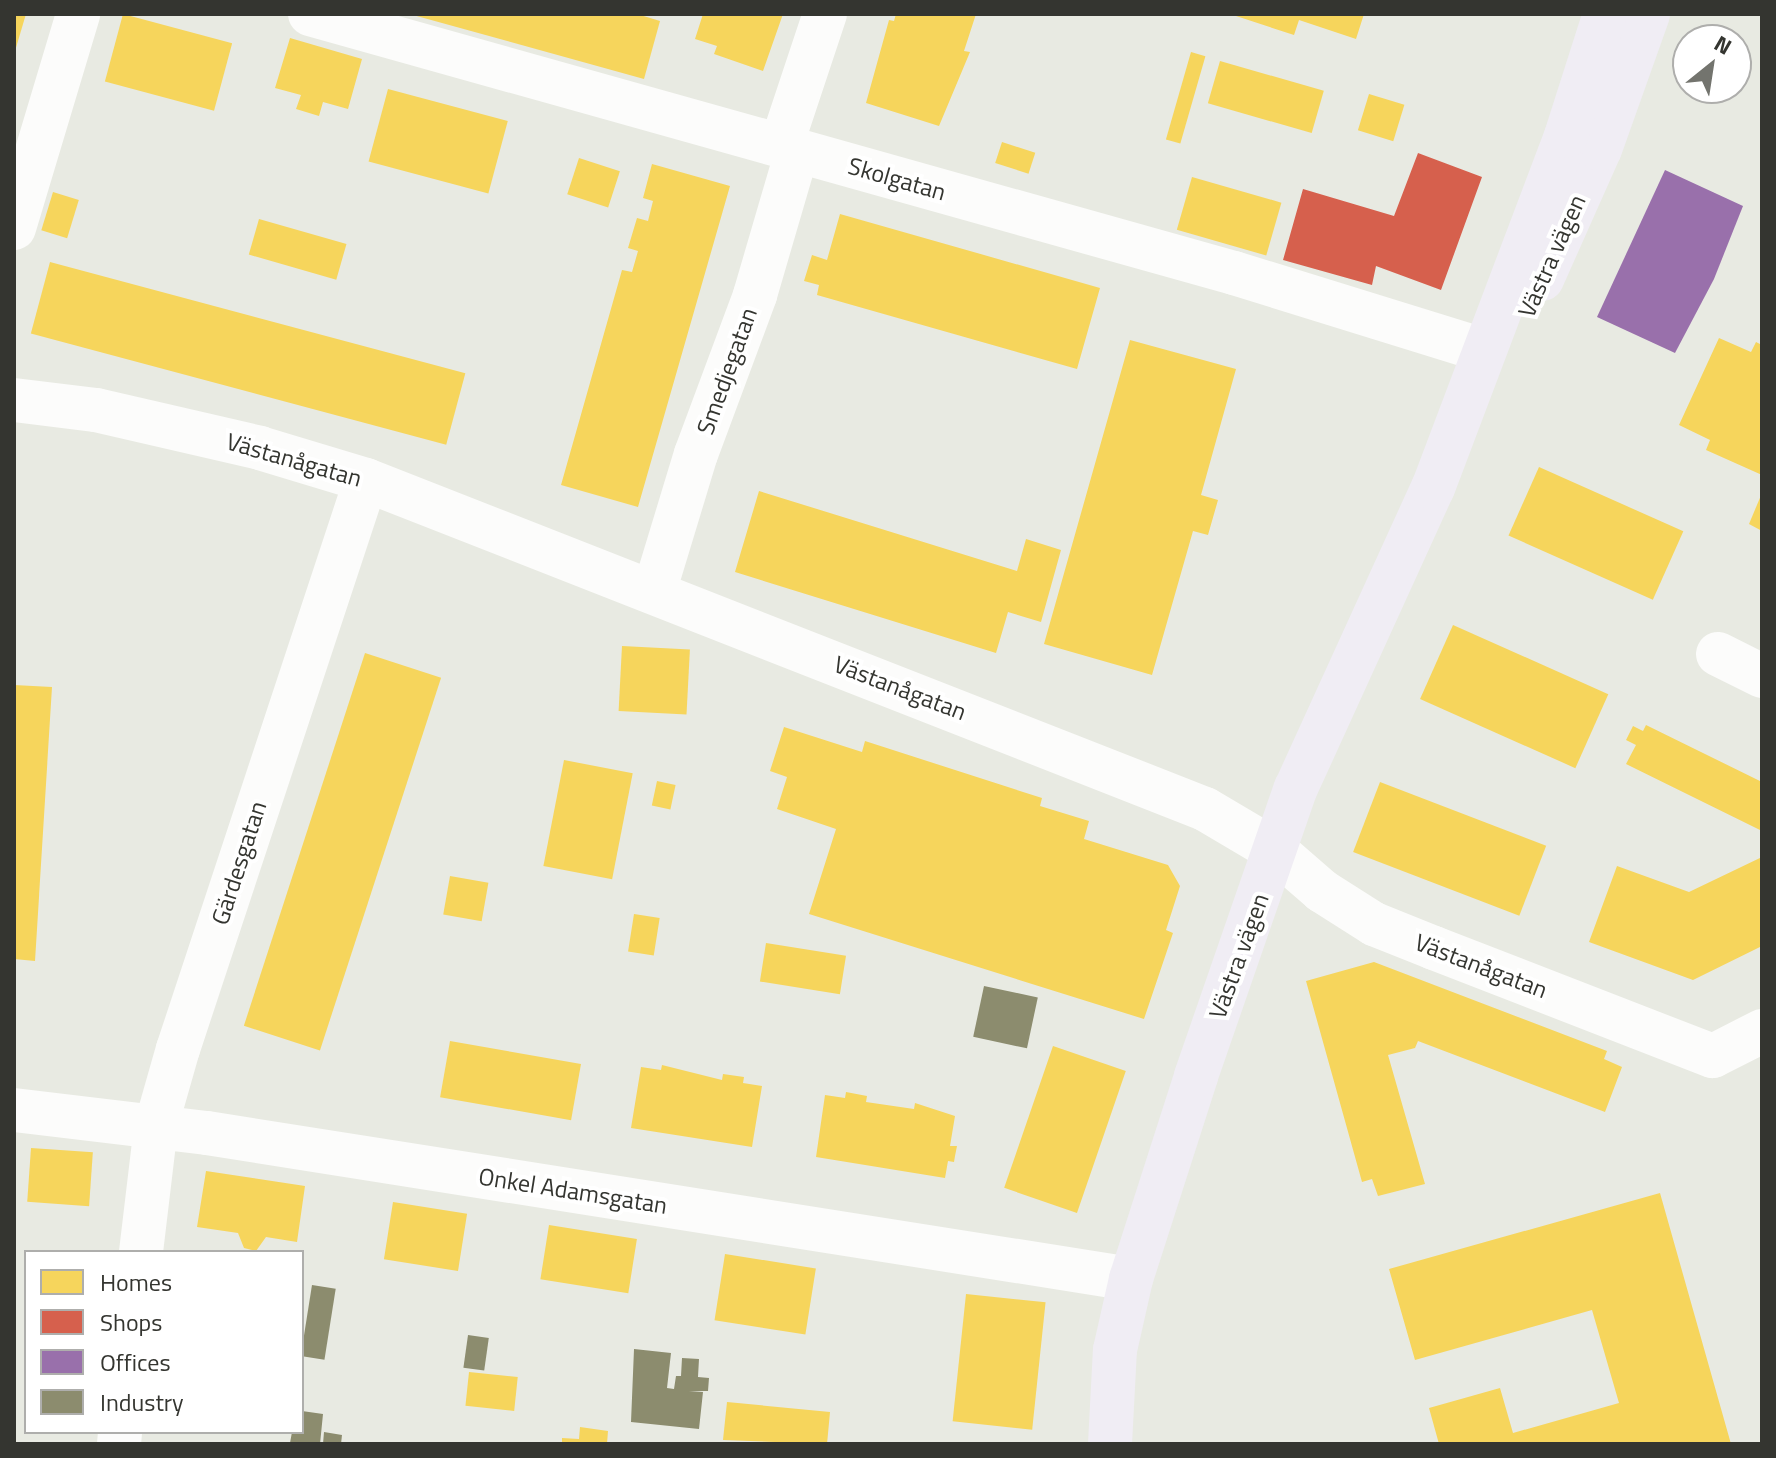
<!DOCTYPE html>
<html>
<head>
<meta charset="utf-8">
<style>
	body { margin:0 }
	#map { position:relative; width:1776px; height:1458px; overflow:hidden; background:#e8eae2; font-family:"Titillium Web",sans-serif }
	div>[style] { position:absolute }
	.homes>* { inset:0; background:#f6d55c; transform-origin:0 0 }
	.shops>* { inset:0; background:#d6604d }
	.offices>* { inset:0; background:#9970ab }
	.industry>* { inset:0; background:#8c8c6e; transform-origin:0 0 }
	.minor>* { height:44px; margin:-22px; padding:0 22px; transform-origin:22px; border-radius:22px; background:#fcfcfb }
	.major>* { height:44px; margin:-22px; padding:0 22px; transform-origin:22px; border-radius:22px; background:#f0edf4 }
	span { translate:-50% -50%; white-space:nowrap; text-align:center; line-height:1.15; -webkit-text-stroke:8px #fff; paint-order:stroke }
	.street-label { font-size:24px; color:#343530 }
	.frame { position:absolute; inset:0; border:16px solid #343530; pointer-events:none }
	.legend { position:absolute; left:24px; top:1250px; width:280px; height:184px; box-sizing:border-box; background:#fff; border:2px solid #aeaeac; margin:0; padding:10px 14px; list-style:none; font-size:24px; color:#343530 }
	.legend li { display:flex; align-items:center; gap:16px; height:40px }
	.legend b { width:40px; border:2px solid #aeaeac }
	.north { position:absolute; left:1672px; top:24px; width:80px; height:80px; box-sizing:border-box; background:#fff; border:2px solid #aeaeac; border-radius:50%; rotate:30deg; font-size:22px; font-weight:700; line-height:32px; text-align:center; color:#343530 }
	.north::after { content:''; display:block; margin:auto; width:28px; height:36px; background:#73746e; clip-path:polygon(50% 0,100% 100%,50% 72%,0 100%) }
</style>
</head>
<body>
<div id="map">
	<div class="homes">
		<i style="clip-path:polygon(14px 14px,26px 14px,15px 51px,14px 51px)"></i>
		<i style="left:123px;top:14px;width:113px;height:70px;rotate:15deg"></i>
		<i style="clip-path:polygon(637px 14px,660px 21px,644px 79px,413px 15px)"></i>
		<i style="clip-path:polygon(703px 14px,783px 14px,763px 71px,714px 54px,717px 46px,695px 39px)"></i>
		<i style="clip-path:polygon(896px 14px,976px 14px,964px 51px,970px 52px,939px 126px,866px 103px,889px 20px,894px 21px)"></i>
		<i style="clip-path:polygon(1364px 14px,1356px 39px,1299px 20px,1294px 35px,1233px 15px)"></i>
		<i style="clip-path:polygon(290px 38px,362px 59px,348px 109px,323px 102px,319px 116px,296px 109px,301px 95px,275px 88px)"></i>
		<i style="left:1191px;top:52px;width:15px;height:91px;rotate:16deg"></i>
		<i style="left:1220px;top:61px;width:108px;height:44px;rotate:16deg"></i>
		<i style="left:388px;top:89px;width:124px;height:75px;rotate:15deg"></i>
		<i style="left:1369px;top:94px;width:37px;height:38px;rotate:17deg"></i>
		<i style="left:1002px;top:142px;width:35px;height:22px;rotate:18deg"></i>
		<i style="left:579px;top:158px;width:43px;height:38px;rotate:18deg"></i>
		<i style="clip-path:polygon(652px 164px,730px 186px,638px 507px,561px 485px,622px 270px,632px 272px,638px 251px,628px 248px,637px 218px,648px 221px,653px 201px,643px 198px)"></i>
		<i style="left:1192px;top:177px;width:93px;height:55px;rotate:16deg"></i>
		<i style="left:53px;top:192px;width:27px;height:40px;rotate:17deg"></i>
		<i style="clip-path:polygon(840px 214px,1100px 288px,1077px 369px,817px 295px,819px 285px,804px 281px,812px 255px,827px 260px)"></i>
		<i style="left:259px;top:219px;width:91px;height:37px;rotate:16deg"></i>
		<i style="left:50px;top:262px;width:430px;height:74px;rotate:15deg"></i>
		<i style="clip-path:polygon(1719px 338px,1751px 352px,1756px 342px,1762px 345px,1762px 475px,1706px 450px,1710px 440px,1679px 425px)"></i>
		<i style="clip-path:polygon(1130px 340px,1236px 369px,1201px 495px,1218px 500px,1208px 535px,1193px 531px,1152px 675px,1044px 644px)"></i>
		<i style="left:1539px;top:467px;width:158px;height:75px;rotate:24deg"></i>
		<i style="clip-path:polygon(759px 491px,1017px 571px,1026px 539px,1061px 550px,1041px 622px,1008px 612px,996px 653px,735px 572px)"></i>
		<i style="clip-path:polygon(1762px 493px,1762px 531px,1749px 524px)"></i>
		<i style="left:1453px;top:625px;width:170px;height:81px;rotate:24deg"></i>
		<i style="left:622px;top:646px;width:68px;height:65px;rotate:3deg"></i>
		<i style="left:365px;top:653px;width:80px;height:392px;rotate:18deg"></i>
		<i style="clip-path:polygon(14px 685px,52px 687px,35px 961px,14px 959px)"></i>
		<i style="clip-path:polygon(1646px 725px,1762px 782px,1760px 830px,1626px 764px,1636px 745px,1626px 740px,1633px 726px,1643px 731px)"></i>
		<i style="clip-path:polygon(784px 727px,862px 752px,865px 741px,1042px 798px,1040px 806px,1089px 821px,1084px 839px,1168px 865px,1180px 886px,1166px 930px,1173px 933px,1144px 1019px,809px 914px,836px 829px,777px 809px,787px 777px,770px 771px)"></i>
		<i style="left:564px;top:760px;width:70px;height:108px;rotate:11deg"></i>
		<i style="left:657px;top:781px;width:19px;height:25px;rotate:12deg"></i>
		<i style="left:1380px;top:782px;width:178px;height:75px;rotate:21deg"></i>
		<i style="clip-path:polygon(1762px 857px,1762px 946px,1693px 980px,1589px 942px,1617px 866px,1689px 892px)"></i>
		<i style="left:450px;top:876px;width:39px;height:39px;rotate:10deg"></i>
		<i style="left:634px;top:914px;width:26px;height:38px;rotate:9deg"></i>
		<i style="left:766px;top:943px;width:81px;height:39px;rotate:9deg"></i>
		<i style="clip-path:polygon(1374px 962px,1607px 1051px,1604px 1059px,1622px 1067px,1605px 1112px,1418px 1041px,1415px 1048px,1388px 1055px,1425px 1184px,1378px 1196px,1372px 1179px,1362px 1182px,1306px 981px)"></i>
		<i style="left:450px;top:1041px;width:133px;height:57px;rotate:10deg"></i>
		<i style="left:1053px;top:1046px;width:77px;height:150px;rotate:19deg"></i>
		<i style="clip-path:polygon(662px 1065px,722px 1080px,723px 1074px,744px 1077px,743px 1083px,762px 1086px,752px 1147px,631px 1128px,641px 1067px,661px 1070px)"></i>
		<i style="clip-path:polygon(846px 1092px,867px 1096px,866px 1102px,914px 1109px,915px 1103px,955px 1116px,950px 1146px,957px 1146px,955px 1156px,954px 1162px,948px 1161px,945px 1178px,816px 1157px,825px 1095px,845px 1098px)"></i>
		<i style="left:31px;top:1148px;width:62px;height:54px;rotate:4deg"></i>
		<i style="clip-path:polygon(206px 1171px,305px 1186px,297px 1242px,266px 1237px,256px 1251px,244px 1248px,238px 1233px,197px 1227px)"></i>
		<i style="clip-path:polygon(1660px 1193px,1731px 1444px,1439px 1444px,1429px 1408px,1500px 1388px,1513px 1433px,1619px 1403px,1592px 1310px,1415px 1360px,1389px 1269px)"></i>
		<i style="left:393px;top:1202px;width:75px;height:58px;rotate:9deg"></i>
		<i style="left:549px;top:1225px;width:89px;height:55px;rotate:9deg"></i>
		<i style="left:725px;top:1254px;width:92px;height:67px;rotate:9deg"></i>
		<i style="left:966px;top:1294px;width:80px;height:128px;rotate:6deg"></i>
		<i style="left:469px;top:1372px;width:49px;height:34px;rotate:6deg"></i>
		<i style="clip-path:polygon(727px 1402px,830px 1412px,827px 1444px,723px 1440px)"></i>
		<i style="clip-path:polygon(580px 1427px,608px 1431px,607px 1444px,562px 1444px,562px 1438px,579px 1439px)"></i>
	</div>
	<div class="shops">
		<i style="clip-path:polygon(1418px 153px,1482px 177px,1441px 290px,1376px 266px,1372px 285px,1283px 260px,1303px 189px,1394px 216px)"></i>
	</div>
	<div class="offices">
		<i style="clip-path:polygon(1665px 170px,1743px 206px,1714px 279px,1675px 353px,1597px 317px)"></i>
	</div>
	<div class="industry">
		<i style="left:984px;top:986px;width:55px;height:52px;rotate:12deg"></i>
		<i style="left:312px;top:1285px;width:24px;height:72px;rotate:9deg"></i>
		<i style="left:468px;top:1335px;width:21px;height:33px;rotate:8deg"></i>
		<i style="clip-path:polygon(634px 1349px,671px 1353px,667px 1388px,674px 1389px,676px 1376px,681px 1376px,682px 1358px,699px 1359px,698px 1377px,709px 1378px,708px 1391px,689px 1391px,703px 1392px,699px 1429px,631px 1422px)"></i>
		<i style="clip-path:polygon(302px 1411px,323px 1414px,320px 1444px,290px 1443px,292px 1432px,302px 1432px)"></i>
		<i style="clip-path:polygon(324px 1432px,342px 1435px,341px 1444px,323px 1444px)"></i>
	</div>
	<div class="minor">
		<i style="left:310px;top:14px;width:960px;rotate:15.66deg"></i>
		<i style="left:1234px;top:273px;width:260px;rotate:17.2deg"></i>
		<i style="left:781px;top:146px;width:139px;rotate:-71.6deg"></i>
		<i style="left:14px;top:228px;width:223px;rotate:-73.3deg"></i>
		<i style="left:14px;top:400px;width:83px;rotate:7deg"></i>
		<i style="left:96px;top:410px;width:168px;rotate:13deg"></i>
		<i style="left:260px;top:448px;width:111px;rotate:16.8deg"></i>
		<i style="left:366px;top:480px;width:901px;rotate:21.41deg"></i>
		<i style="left:1205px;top:809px;width:82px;rotate:30.6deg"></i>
		<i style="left:1276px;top:851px;width:61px;rotate:41deg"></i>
		<i style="left:1322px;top:891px;width:62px;rotate:32.4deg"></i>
		<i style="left:1374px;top:924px;width:65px;rotate:21.8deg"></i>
		<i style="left:1434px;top:948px;width:299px;rotate:21.2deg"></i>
		<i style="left:1713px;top:1056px;width:55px;rotate:-27deg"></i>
		<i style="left:654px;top:592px;width:144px;rotate:-73.1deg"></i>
		<i style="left:696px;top:454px;width:170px;rotate:-69.6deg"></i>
		<i style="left:755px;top:295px;width:150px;rotate:-73.7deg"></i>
		<i style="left:1718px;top:654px;width:49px;rotate:26.6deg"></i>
		<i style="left:14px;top:1110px;width:194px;rotate:6.8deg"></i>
		<i style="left:207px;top:1133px;width:935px;rotate:8.98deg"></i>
		<i style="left:141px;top:1252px;width:127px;rotate:-83.2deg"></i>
		<i style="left:156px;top:1126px;width:80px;rotate:-74.1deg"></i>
		<i style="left:178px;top:1049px;width:599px;rotate:-71.72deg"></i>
		<i style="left:119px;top:1444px;width:12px;rotate:-85deg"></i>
	</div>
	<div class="major">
		<i style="left:1542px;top:279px;width:142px;rotate:-66deg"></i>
		<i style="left:1600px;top:149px;width:143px;rotate:-70.4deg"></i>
		<i style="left:1110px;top:1444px;width:94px;rotate:-87deg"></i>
		<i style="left:1115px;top:1350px;width:73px;rotate:-77.3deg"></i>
		<i style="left:1131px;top:1279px;width:213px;rotate:-72.2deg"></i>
		<i style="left:1196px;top:1076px;width:305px;rotate:-70.9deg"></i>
		<i style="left:1296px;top:788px;width:330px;rotate:-65.5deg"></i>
		<i style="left:1433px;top:488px;width:376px;rotate:-69.3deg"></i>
		<i style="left:1566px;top:136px;width:128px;rotate:-72.3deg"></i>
	</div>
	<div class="street-label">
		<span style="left:897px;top:179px;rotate:16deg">Skolgatan</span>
		<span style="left:1552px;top:256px;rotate:-66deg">Västra vägen</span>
		<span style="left:727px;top:371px;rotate:-70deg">Smedjegatan</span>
		<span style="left:294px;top:460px;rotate:16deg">Västanågatan</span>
		<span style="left:900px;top:688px;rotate:21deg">Västanågatan</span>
		<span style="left:239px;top:863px;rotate:-72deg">Gärdesgatan</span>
		<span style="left:1239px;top:956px;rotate:-70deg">Västra vägen</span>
		<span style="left:1481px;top:966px;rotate:21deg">Västanågatan</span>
		<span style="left:573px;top:1191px;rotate:9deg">Onkel Adamsgatan</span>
	</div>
	<div class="frame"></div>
	<ul class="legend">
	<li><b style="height:22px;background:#f6d55c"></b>Homes</li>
	<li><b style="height:22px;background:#d6604d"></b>Shops</li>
	<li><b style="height:22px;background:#9970ab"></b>Offices</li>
	<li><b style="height:22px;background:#8c8c6e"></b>Industry</li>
	</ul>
	<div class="north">N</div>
</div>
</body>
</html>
